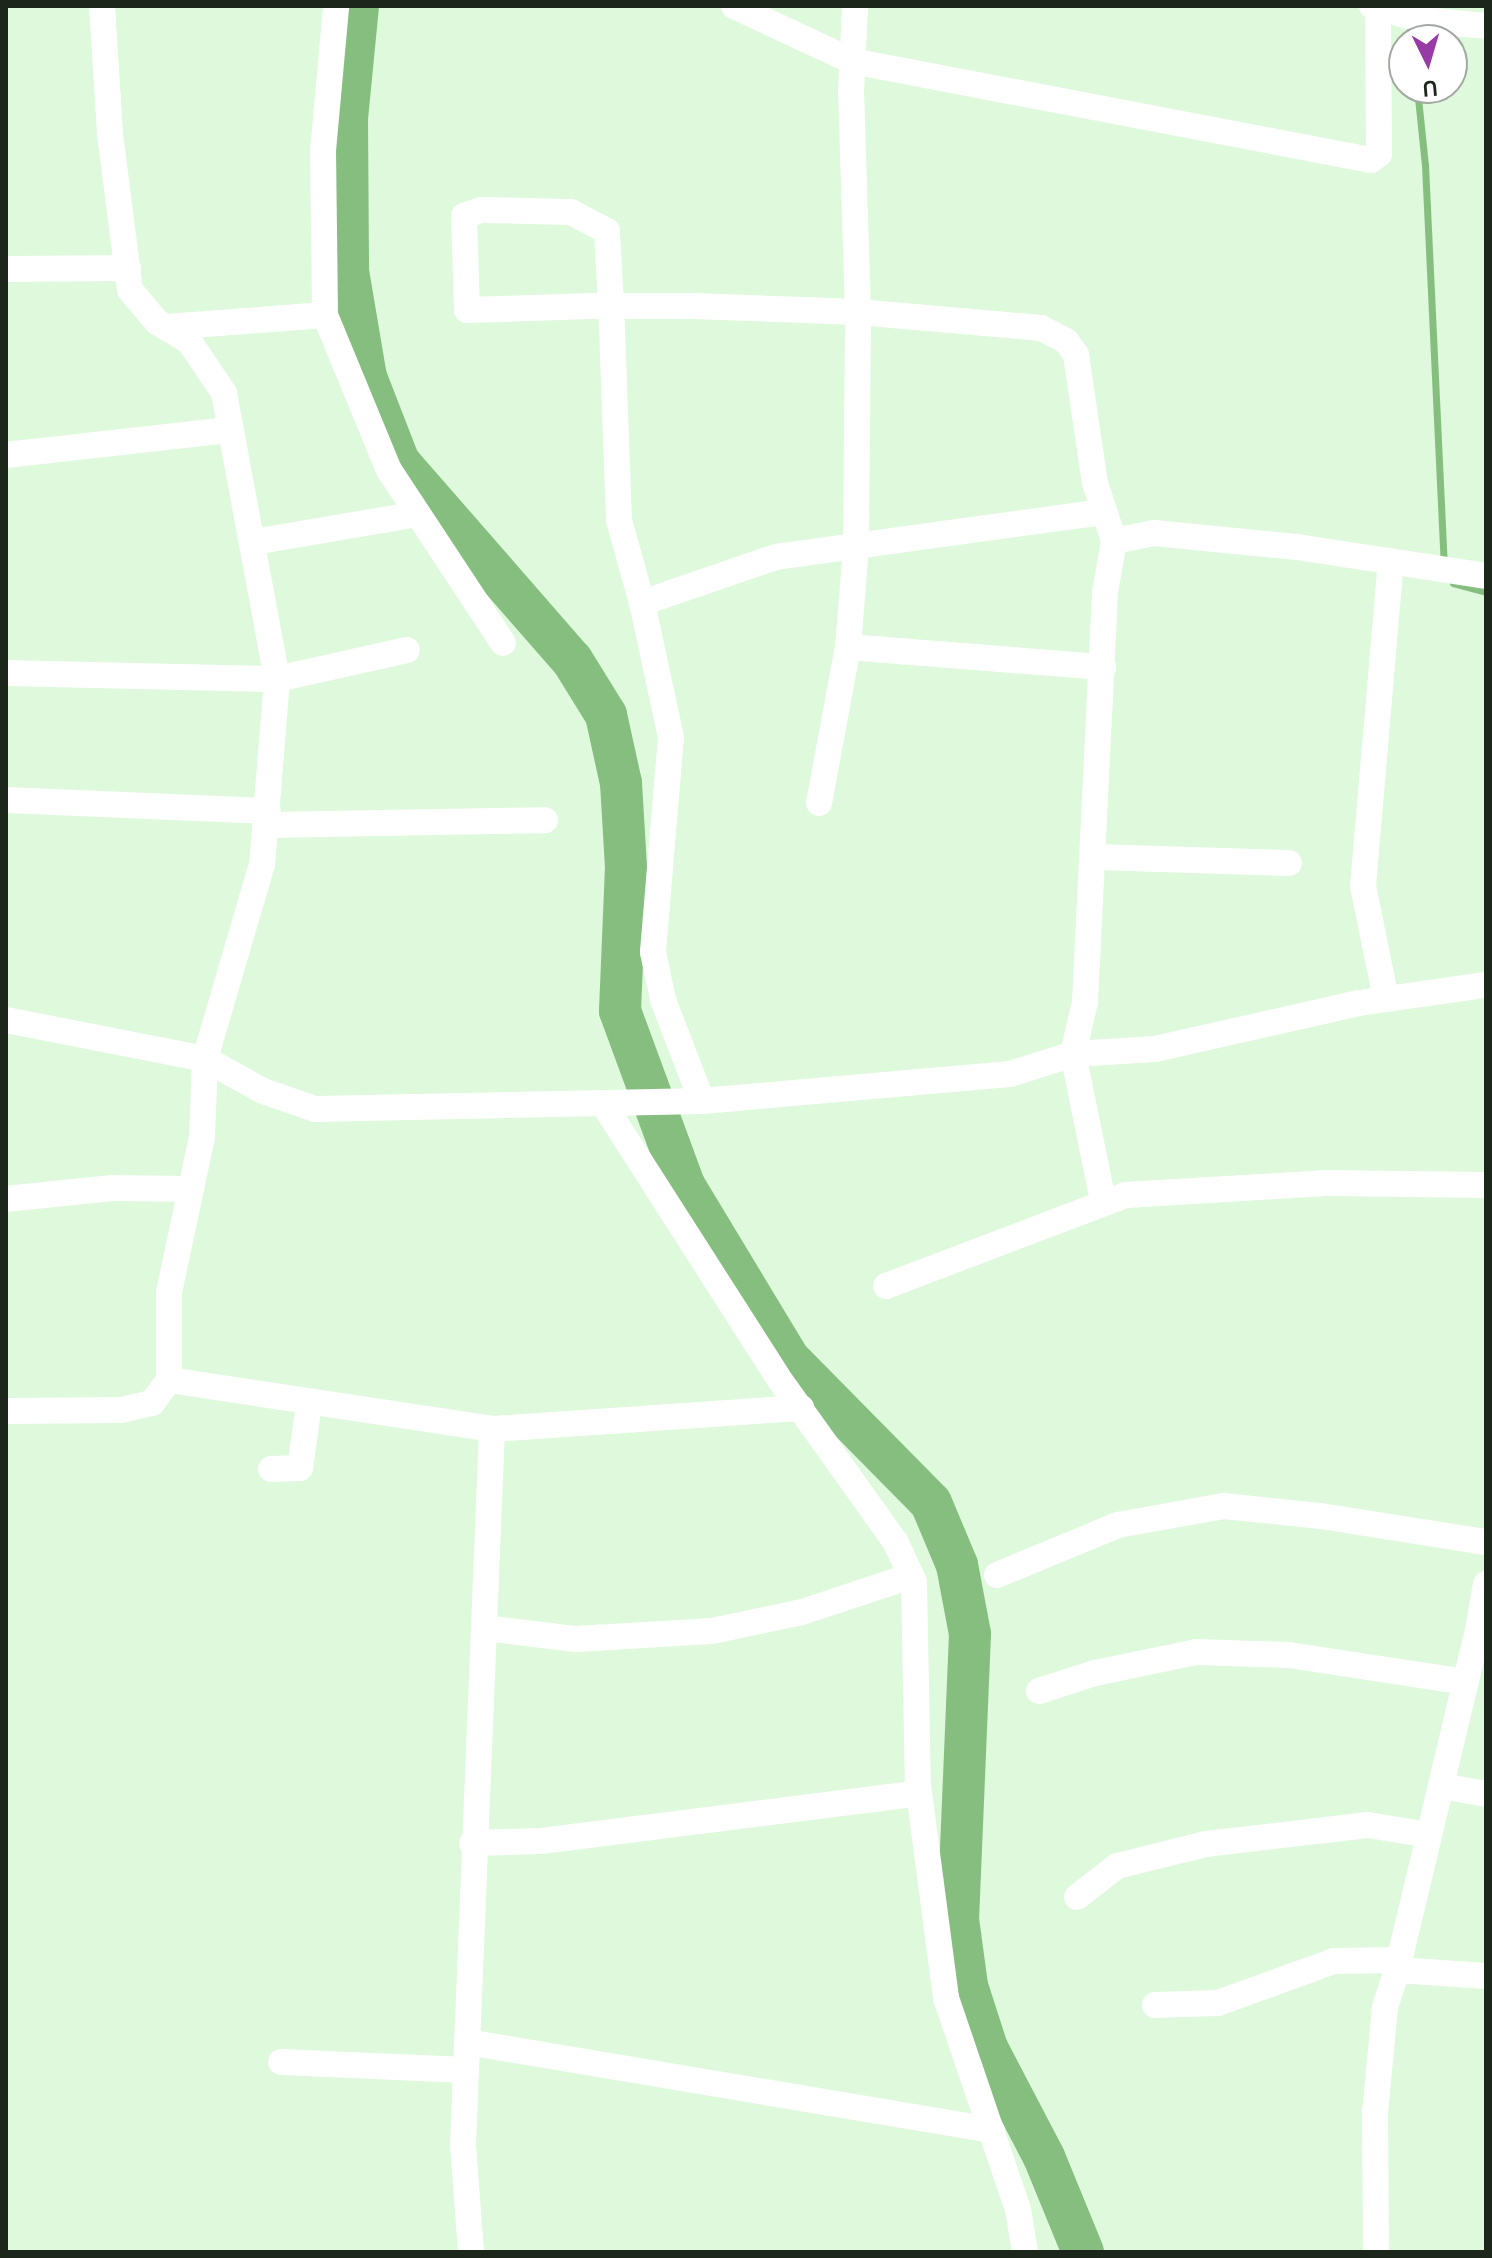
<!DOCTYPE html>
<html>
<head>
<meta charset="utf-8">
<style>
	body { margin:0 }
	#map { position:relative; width:1492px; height:2258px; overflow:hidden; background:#def9db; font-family:Overpass,sans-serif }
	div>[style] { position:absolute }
	.stream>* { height:7px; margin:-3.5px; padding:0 3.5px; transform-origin:3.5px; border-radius:3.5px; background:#86be80 }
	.river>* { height:42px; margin:-21px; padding:0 21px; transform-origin:21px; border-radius:21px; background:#86be80 }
	.minor>* { height:26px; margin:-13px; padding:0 13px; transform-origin:13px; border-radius:13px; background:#fff }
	span { translate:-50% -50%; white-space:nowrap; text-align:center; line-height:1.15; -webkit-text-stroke:6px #fff; paint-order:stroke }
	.frame { position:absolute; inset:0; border:8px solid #1c261b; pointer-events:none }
	.north { position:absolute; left:1388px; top:24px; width:80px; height:80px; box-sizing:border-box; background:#fff; border:2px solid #a4a8a4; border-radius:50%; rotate:175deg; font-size:22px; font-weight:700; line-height:32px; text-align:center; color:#1c261b }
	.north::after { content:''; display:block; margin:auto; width:28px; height:36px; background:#973ba6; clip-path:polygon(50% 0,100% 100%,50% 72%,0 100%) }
</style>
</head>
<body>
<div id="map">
	<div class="stream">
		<i style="left:1410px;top:22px;width:18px;rotate:87deg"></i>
		<i style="left:1417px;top:88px;width:77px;rotate:84.1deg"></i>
		<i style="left:1425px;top:165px;width:399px;rotate:87.3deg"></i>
		<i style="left:1453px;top:583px;width:34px;rotate:15deg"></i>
	</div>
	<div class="river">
		<i style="left:358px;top:6px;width:114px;rotate:95.6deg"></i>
		<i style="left:347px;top:119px;width:152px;rotate:89.6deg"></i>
		<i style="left:348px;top:271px;width:108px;rotate:80.4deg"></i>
		<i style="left:366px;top:377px;width:91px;rotate:68.8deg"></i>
		<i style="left:399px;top:462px;width:263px;rotate:48.9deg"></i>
		<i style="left:572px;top:660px;width:65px;rotate:58.3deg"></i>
		<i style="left:606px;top:715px;width:70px;rotate:77.6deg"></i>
		<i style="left:621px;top:783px;width:84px;rotate:86.6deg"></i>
		<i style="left:626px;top:867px;width:144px;rotate:92.4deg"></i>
		<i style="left:620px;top:1011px;width:185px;rotate:69.8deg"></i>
		<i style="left:684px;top:1185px;width:203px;rotate:58.9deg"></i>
		<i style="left:789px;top:1359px;width:202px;rotate:45.4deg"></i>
		<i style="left:931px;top:1503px;width:67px;rotate:67.2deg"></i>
		<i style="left:957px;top:1565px;width:70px;rotate:79.3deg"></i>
		<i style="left:970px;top:1634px;width:285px;rotate:92.4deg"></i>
		<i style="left:958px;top:1919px;width:68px;rotate:82.3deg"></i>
		<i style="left:967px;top:1986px;width:65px;rotate:72.1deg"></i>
		<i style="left:987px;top:2048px;width:123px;rotate:62.4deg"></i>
		<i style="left:1044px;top:2157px;width:103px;rotate:67.7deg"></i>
	</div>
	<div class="minor">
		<i style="left:102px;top:6px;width:128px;rotate:86.4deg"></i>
		<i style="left:110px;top:134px;width:157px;rotate:82.7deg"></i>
		<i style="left:130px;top:290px;width:42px;rotate:49.8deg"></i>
		<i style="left:157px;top:322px;width:37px;rotate:31deg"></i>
		<i style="left:189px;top:341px;width:63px;rotate:56.1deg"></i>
		<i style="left:224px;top:393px;width:291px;rotate:79.5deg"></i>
		<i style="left:277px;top:679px;width:186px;rotate:94.6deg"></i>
		<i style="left:262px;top:864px;width:203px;rotate:106.3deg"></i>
		<i style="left:205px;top:1059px;width:78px;rotate:92.2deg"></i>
		<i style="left:202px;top:1137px;width:158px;rotate:102deg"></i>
		<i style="left:169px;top:1292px;width:88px;rotate:90deg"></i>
		<i style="left:169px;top:1380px;width:327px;rotate:8.6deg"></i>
		<i style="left:492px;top:1429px;width:717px;rotate:92.32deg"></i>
		<i style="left:463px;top:2145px;width:107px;rotate:85.7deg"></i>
		<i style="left:734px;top:6px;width:130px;rotate:25deg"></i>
		<i style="left:852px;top:61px;width:528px;rotate:10.8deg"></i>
		<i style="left:1371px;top:160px;width:10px;rotate:-37deg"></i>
		<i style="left:1379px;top:154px;width:148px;rotate:-90.4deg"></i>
		<i style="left:1372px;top:6px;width:53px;rotate:15.4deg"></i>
		<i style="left:1423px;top:20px;width:63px;rotate:5.4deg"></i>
		<i style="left:336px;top:8px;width:143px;rotate:95.2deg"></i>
		<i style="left:323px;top:150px;width:165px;rotate:89.3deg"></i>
		<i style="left:325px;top:315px;width:168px;rotate:67.6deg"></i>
		<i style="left:389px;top:470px;width:207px;rotate:56.6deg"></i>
		<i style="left:6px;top:269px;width:122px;rotate:-0.5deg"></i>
		<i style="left:166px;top:327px;width:159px;rotate:-4.3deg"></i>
		<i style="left:6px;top:455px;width:224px;rotate:-6.4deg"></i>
		<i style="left:1103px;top:512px;width:330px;rotate:172.2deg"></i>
		<i style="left:776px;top:557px;width:142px;rotate:161.1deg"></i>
		<i style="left:642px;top:603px;width:86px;rotate:-105.5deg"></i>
		<i style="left:619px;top:520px;width:214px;rotate:-92.1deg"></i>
		<i style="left:611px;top:306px;width:75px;rotate:-93.1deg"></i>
		<i style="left:607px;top:231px;width:41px;rotate:-152.2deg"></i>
		<i style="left:571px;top:212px;width:90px;rotate:-178.7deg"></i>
		<i style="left:481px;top:210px;width:18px;rotate:161deg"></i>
		<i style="left:464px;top:216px;width:94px;rotate:88.2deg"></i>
		<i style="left:467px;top:310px;width:125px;rotate:-1.8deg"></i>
		<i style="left:592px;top:306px;width:101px"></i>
		<i style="left:693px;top:306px;width:165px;rotate:2.1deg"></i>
		<i style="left:858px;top:312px;width:184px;rotate:5deg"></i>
		<i style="left:1041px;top:328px;width:28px;rotate:27deg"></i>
		<i style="left:1066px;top:341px;width:17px;rotate:54deg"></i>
		<i style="left:1076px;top:355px;width:129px;rotate:81.6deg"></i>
		<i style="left:1095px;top:483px;width:61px;rotate:71.9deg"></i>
		<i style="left:254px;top:542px;width:165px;rotate:-9.7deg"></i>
		<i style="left:642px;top:603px;width:137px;rotate:77.8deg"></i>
		<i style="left:671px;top:737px;width:216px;rotate:94.8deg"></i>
		<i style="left:653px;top:952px;width:49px;rotate:78.2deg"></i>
		<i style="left:663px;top:1000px;width:108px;rotate:68.9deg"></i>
		<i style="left:848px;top:647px;width:256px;rotate:4.5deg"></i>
		<i style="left:6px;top:673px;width:271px;rotate:1.3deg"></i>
		<i style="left:277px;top:679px;width:133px;rotate:-12.6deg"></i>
		<i style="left:6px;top:800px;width:262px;rotate:2.4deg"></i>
		<i style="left:819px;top:803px;width:159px;rotate:-79.5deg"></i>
		<i style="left:848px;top:647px;width:100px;rotate:-85.4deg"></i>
		<i style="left:856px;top:547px;width:235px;rotate:-89.5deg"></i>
		<i style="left:858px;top:312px;width:220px;rotate:-91.8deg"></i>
		<i style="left:851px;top:92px;width:86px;rotate:-87.3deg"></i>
		<i style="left:267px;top:825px;width:278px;rotate:-1deg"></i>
		<i style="left:1096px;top:857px;width:193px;rotate:1.8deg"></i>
		<i style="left:1386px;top:999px;width:115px;rotate:-101.5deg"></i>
		<i style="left:1363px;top:886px;width:326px;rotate:-85.1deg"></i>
		<i style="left:6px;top:1020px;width:203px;rotate:11.1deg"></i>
		<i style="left:205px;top:1059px;width:66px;rotate:28.9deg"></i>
		<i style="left:263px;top:1091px;width:55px;rotate:19.1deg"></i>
		<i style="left:315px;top:1109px;width:387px;rotate:-1.2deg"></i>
		<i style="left:702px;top:1101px;width:309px;rotate:-5deg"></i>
		<i style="left:1010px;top:1074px;width:66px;rotate:-17.6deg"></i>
		<i style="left:1073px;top:1054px;width:53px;rotate:-77deg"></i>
		<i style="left:1085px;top:1002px;width:410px;rotate:-87.2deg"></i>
		<i style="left:1105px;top:592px;width:52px;rotate:-80deg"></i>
		<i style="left:1114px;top:541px;width:41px;rotate:-11.3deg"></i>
		<i style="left:1154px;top:533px;width:144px;rotate:5.6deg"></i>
		<i style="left:1297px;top:547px;width:191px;rotate:8.7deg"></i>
		<i style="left:604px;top:1105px;width:322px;rotate:57.4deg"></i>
		<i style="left:777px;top:1376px;width:205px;rotate:54.5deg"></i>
		<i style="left:896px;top:1543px;width:43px;rotate:65.2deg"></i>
		<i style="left:914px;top:1582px;width:203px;rotate:88.9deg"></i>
		<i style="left:918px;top:1785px;width:215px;rotate:82.5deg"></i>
		<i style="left:946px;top:1998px;width:223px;rotate:71.2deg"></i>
		<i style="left:1018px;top:2209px;width:44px;rotate:80.8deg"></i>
		<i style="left:6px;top:1199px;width:107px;rotate:-5.9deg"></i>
		<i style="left:112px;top:1188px;width:77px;rotate:0.7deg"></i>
		<i style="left:1103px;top:1201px;width:150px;rotate:-101.5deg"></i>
		<i style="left:1073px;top:1054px;width:82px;rotate:-3.5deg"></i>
		<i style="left:1155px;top:1049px;width:209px;rotate:-12.7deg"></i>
		<i style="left:1359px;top:1003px;width:128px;rotate:-8.1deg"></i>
		<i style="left:886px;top:1286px;width:257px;rotate:-20.8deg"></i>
		<i style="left:1126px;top:1195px;width:201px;rotate:-3.4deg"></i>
		<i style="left:1327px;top:1183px;width:159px;rotate:0.7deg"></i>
		<i style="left:6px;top:1411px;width:115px;rotate:-0.5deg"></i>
		<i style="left:121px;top:1410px;width:32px;rotate:-13deg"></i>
		<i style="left:152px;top:1403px;width:29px;rotate:-54deg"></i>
		<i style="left:492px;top:1429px;width:310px;rotate:-3.9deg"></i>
		<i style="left:271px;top:1469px;width:29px;rotate:-2deg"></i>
		<i style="left:300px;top:1468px;width:65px;rotate:-82deg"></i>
		<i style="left:997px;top:1575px;width:131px;rotate:-22.5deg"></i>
		<i style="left:1118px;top:1525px;width:108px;rotate:-10.2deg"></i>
		<i style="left:1224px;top:1506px;width:98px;rotate:5.9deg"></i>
		<i style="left:1321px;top:1516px;width:167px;rotate:9deg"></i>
		<i style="left:485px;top:1628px;width:92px;rotate:6.9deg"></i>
		<i style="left:576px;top:1639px;width:136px;rotate:-3.4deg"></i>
		<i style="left:712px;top:1631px;width:92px;rotate:-11.9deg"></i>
		<i style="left:802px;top:1612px;width:115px;rotate:-18.3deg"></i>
		<i style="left:1477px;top:1635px;width:52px;rotate:-80deg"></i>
		<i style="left:1039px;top:1691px;width:59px;rotate:-17.8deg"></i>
		<i style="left:1095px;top:1673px;width:103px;rotate:-11.7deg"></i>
		<i style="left:1196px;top:1652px;width:93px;rotate:1.8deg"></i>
		<i style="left:1289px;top:1655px;width:178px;rotate:8.7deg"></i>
		<i style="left:1441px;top:1786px;width:46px;rotate:10.1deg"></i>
		<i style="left:472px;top:1843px;width:69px;rotate:-1.7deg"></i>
		<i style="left:541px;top:1841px;width:381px;rotate:-7.2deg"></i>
		<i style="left:1077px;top:1897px;width:51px;rotate:-37.8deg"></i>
		<i style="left:1117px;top:1866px;width:92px;rotate:-13.9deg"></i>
		<i style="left:1206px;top:1844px;width:163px;rotate:-6.7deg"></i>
		<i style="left:1368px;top:1825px;width:62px;rotate:9.3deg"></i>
		<i style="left:1397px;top:1970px;width:344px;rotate:-76.6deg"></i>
		<i style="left:1477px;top:1635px;width:9px;rotate:6deg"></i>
		<i style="left:1155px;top:2005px;width:63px;rotate:-1.8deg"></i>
		<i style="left:1218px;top:2003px;width:123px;rotate:-19.9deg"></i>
		<i style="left:1334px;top:1961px;width:66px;rotate:-0.9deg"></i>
		<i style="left:467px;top:2042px;width:532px;rotate:9.52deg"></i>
		<i style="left:281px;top:2062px;width:185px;rotate:2.5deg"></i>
		<i style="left:1376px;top:2252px;width:139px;rotate:-90.4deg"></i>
		<i style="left:1375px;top:2113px;width:106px;rotate:-84.6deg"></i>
		<i style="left:1385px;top:2007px;width:39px;rotate:-72deg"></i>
		<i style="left:1397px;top:1970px;width:89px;rotate:3.9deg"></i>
	</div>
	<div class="frame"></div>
	<div class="north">U</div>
</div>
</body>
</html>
